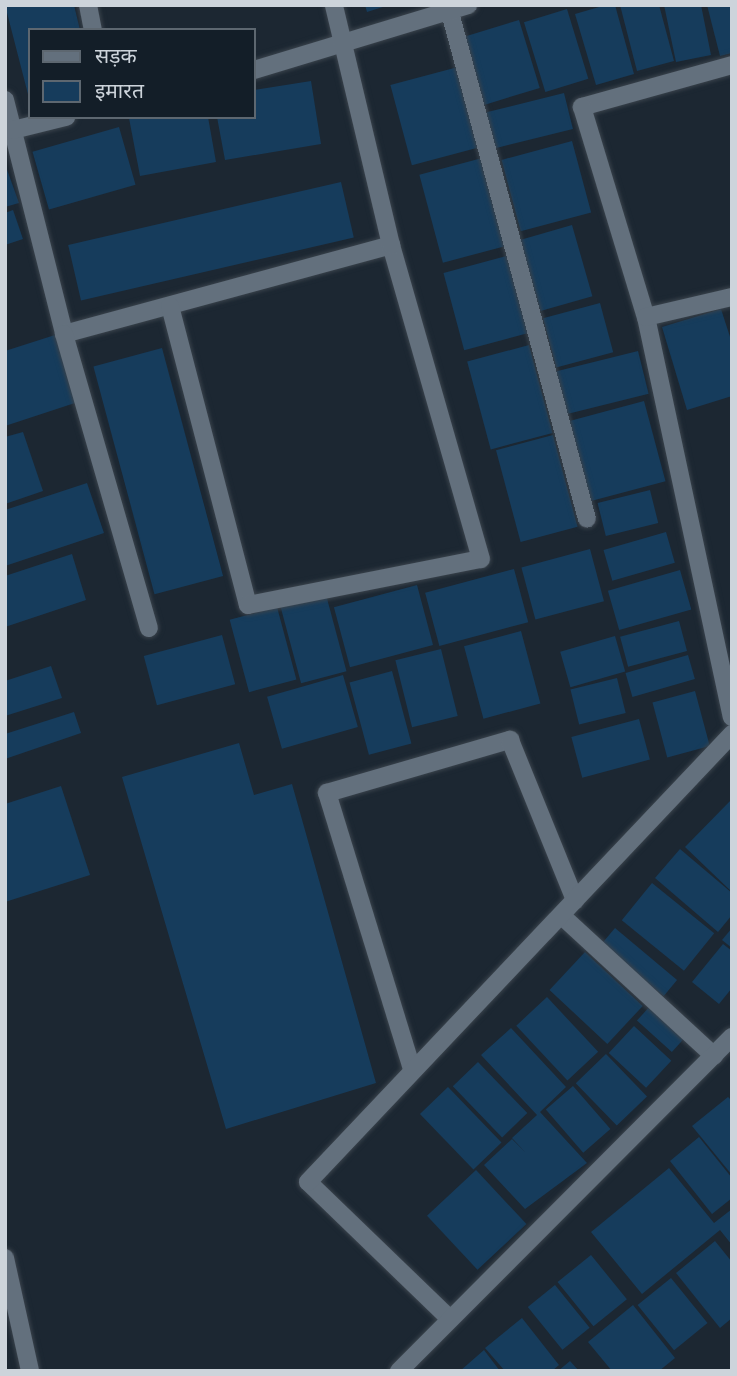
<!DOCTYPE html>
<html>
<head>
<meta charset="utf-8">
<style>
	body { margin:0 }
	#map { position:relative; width:737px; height:1376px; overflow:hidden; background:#1c2732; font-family:Barlow,"Noto Sans Devanagari",sans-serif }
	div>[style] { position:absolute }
	.building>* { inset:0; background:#163c5c; transform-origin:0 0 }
	.roads { filter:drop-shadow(0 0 2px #3a434c) drop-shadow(0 0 2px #3a434c) }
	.minor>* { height:18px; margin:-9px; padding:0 9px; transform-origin:9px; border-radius:9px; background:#63707d }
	span { translate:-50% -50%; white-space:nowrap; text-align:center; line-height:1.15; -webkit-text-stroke:6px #131e28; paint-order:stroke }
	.frame { position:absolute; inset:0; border:7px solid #cdd4db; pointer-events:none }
	.legend { position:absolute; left:28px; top:28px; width:228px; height:91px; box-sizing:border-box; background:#131e28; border:2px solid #5d6770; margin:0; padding:9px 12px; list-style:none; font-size:21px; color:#cdd4db }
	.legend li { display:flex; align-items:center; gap:14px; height:35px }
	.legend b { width:35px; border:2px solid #5d6770 }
</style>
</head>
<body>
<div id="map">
	<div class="building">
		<i style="clip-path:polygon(5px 5px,74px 5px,80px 30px,30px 30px,30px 102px)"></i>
		<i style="clip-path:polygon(365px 5px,386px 5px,386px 6px,367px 12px)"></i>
		<i style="clip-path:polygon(606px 5px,615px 5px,634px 74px,596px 85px,575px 14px)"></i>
		<i style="clip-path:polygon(620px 5px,659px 5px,674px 61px,637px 71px)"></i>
		<i style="clip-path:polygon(664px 5px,701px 5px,711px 55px,676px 62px)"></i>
		<i style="clip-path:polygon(707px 5px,732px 5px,732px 53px,720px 56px)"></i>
		<i style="left:567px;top:9px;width:73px;height:45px;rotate:73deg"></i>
		<i style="left:519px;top:20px;width:71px;height:59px;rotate:73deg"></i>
		<i style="left:458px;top:67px;width:83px;height:70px;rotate:75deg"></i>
		<i style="clip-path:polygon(311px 81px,321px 144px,225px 160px,217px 117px,254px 117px,254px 90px)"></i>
		<i style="left:564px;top:93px;width:37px;height:81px;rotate:76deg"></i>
		<i style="clip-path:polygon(208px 117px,216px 162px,140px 176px,129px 118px)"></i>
		<i style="left:119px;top:127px;width:60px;height:90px;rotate:74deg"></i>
		<i style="left:572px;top:141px;width:74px;height:73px;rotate:75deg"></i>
		<i style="left:486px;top:157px;width:91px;height:69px;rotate:75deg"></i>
		<i style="clip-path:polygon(5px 164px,19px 203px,5px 207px)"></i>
		<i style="left:341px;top:182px;width:57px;height:280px;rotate:77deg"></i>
		<i style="clip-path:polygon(13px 210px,23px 239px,5px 245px,5px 213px)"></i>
		<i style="left:572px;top:225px;width:74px;height:54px;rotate:74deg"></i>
		<i style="left:514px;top:254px;width:80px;height:73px;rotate:75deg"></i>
		<i style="left:600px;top:303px;width:51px;height:59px;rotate:75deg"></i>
		<i style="clip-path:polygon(721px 309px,732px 343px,732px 396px,687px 410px,662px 327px)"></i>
		<i style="clip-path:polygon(55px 335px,78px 402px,5px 426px,5px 351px)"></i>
		<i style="left:529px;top:345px;width:91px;height:64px;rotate:75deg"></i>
		<i style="left:162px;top:348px;width:236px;height:71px;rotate:75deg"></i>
		<i style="left:638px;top:351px;width:44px;height:86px;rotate:76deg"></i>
		<i style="left:644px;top:401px;width:83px;height:79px;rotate:75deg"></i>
		<i style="clip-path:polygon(23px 432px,43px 491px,5px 504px,5px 437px)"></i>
		<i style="left:553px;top:435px;width:95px;height:59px;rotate:75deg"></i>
		<i style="clip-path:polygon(87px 483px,104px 533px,5px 566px,5px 510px)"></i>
		<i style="left:650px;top:490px;width:34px;height:54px;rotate:76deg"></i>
		<i style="left:666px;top:532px;width:32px;height:65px;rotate:74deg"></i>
		<i style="left:590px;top:549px;width:54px;height:71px;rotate:75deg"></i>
		<i style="clip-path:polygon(72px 554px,86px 600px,5px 627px,5px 576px)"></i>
		<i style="left:514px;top:569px;width:55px;height:92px;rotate:75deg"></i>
		<i style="left:680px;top:570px;width:41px;height:75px;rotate:74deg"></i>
		<i style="left:417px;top:585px;width:62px;height:86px;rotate:75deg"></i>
		<i style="left:325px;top:591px;width:83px;height:47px;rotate:75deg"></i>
		<i style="left:277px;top:607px;width:75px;height:49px;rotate:75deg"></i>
		<i style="left:679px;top:621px;width:31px;height:61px;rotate:75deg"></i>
		<i style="left:521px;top:631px;width:75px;height:59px;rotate:75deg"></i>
		<i style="left:222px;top:635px;width:51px;height:81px;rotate:75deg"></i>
		<i style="left:615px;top:636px;width:37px;height:57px;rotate:74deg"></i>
		<i style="left:441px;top:649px;width:69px;height:47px;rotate:76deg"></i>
		<i style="left:688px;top:655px;width:25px;height:65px;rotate:74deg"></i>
		<i style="clip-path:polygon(51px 666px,62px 698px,5px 716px,5px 681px)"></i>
		<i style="left:392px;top:671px;width:75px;height:44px;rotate:75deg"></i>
		<i style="left:343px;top:675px;width:54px;height:79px;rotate:74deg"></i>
		<i style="left:617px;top:678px;width:36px;height:48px;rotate:76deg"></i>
		<i style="left:695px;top:691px;width:57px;height:44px;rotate:75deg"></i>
		<i style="clip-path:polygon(74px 712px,81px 733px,5px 759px,5px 734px)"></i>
		<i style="left:639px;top:719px;width:42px;height:70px;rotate:75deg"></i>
		<i style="clip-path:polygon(239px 743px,254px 795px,292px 784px,376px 1083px,226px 1129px,122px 777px)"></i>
		<i style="clip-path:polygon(61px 786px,90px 875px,5px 902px,5px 804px)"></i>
		<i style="clip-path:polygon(732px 799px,732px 892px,685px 847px)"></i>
		<i style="clip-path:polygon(680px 849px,732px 893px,732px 915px,718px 932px,655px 878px)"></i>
		<i style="left:652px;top:883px;width:80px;height:48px;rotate:39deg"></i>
		<i style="left:615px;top:928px;width:81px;height:21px;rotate:40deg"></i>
		<i style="clip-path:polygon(732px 928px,732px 948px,722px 940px)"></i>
		<i style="clip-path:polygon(723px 944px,732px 951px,732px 988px,719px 1004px,692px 982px)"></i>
		<i style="left:585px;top:952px;width:79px;height:52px;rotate:43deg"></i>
		<i style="left:547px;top:997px;width:75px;height:42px;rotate:47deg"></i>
		<i style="left:651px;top:1005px;width:47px;height:21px;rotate:42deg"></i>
		<i style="left:634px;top:1026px;width:51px;height:37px;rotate:43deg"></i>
		<i style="clip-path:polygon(511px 1028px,566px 1087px,540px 1112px,587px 1163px,525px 1209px,484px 1165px,512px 1139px,525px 1152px,512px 1138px,537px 1115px,481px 1055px)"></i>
		<i style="left:606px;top:1054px;width:59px;height:42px;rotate:46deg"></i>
		<i style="left:478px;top:1062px;width:71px;height:35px;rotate:46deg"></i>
		<i style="left:573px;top:1086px;width:57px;height:36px;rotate:49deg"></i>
		<i style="left:448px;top:1087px;width:77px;height:39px;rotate:46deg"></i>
		<i style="clip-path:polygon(728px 1097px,732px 1101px,732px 1175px,692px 1126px)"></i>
		<i style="clip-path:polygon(699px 1137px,732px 1178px,732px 1198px,712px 1214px,670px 1161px)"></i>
		<i style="clip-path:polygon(669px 1168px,714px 1223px,732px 1209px,732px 1245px,720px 1230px,642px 1294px,591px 1232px)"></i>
		<i style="left:476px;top:1170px;width:74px;height:67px;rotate:47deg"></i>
		<i style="clip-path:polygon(715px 1241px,732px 1262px,732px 1318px,720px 1328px,676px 1273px)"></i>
		<i style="left:591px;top:1255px;width:57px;height:43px;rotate:51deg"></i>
		<i style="left:671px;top:1278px;width:58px;height:43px;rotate:51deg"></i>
		<i style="left:555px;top:1285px;width:55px;height:35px;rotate:51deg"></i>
		<i style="clip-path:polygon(633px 1305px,675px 1358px,659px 1371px,612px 1371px,588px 1342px)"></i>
		<i style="clip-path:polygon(522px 1318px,559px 1365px,552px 1371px,505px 1371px,485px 1348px)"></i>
		<i style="clip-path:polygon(484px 1350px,500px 1371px,460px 1371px)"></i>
		<i style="clip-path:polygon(570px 1361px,579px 1371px,558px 1371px)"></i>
	</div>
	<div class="roads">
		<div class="minor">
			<i style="left:88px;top:5px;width:25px;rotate:79deg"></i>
			<i style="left:448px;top:5px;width:532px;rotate:74.87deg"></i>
			<i style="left:732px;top:65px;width:156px;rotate:164.4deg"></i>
			<i style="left:582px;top:107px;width:220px;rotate:73.1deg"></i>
			<i style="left:646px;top:317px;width:409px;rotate:77.9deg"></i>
			<i style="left:254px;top:70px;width:224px;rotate:-16.9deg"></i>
			<i style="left:5px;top:100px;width:241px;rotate:75.8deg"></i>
			<i style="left:64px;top:334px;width:339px;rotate:-15.2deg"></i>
			<i style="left:13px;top:130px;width:55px;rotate:-13.8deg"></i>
			<i style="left:170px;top:306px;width:309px;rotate:75.4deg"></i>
			<i style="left:248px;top:605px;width:237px;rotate:-11.2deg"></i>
			<i style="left:481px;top:559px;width:327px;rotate:-106deg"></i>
			<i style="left:391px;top:245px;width:247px;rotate:-103.4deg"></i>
			<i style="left:646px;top:317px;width:88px;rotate:-13.1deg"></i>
			<i style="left:64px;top:334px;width:306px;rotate:73.9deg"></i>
			<i style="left:563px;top:917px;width:205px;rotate:42.6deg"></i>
			<i style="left:412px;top:1069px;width:289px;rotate:-107.1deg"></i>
			<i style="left:327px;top:793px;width:191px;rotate:-16.2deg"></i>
			<i style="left:510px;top:740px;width:173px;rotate:67.9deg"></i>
			<i style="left:5px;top:1258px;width:116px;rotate:77.5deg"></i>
			<i style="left:450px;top:1319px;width:197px;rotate:-136deg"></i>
			<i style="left:308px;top:1182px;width:617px;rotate:-46.58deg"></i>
			<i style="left:399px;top:1371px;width:472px;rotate:-45.1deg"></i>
		</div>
	</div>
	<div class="frame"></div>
	<ul class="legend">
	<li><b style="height:9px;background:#63707d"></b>सड़क</li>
	<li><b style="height:19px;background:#163c5c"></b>इमारत</li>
	</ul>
</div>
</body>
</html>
